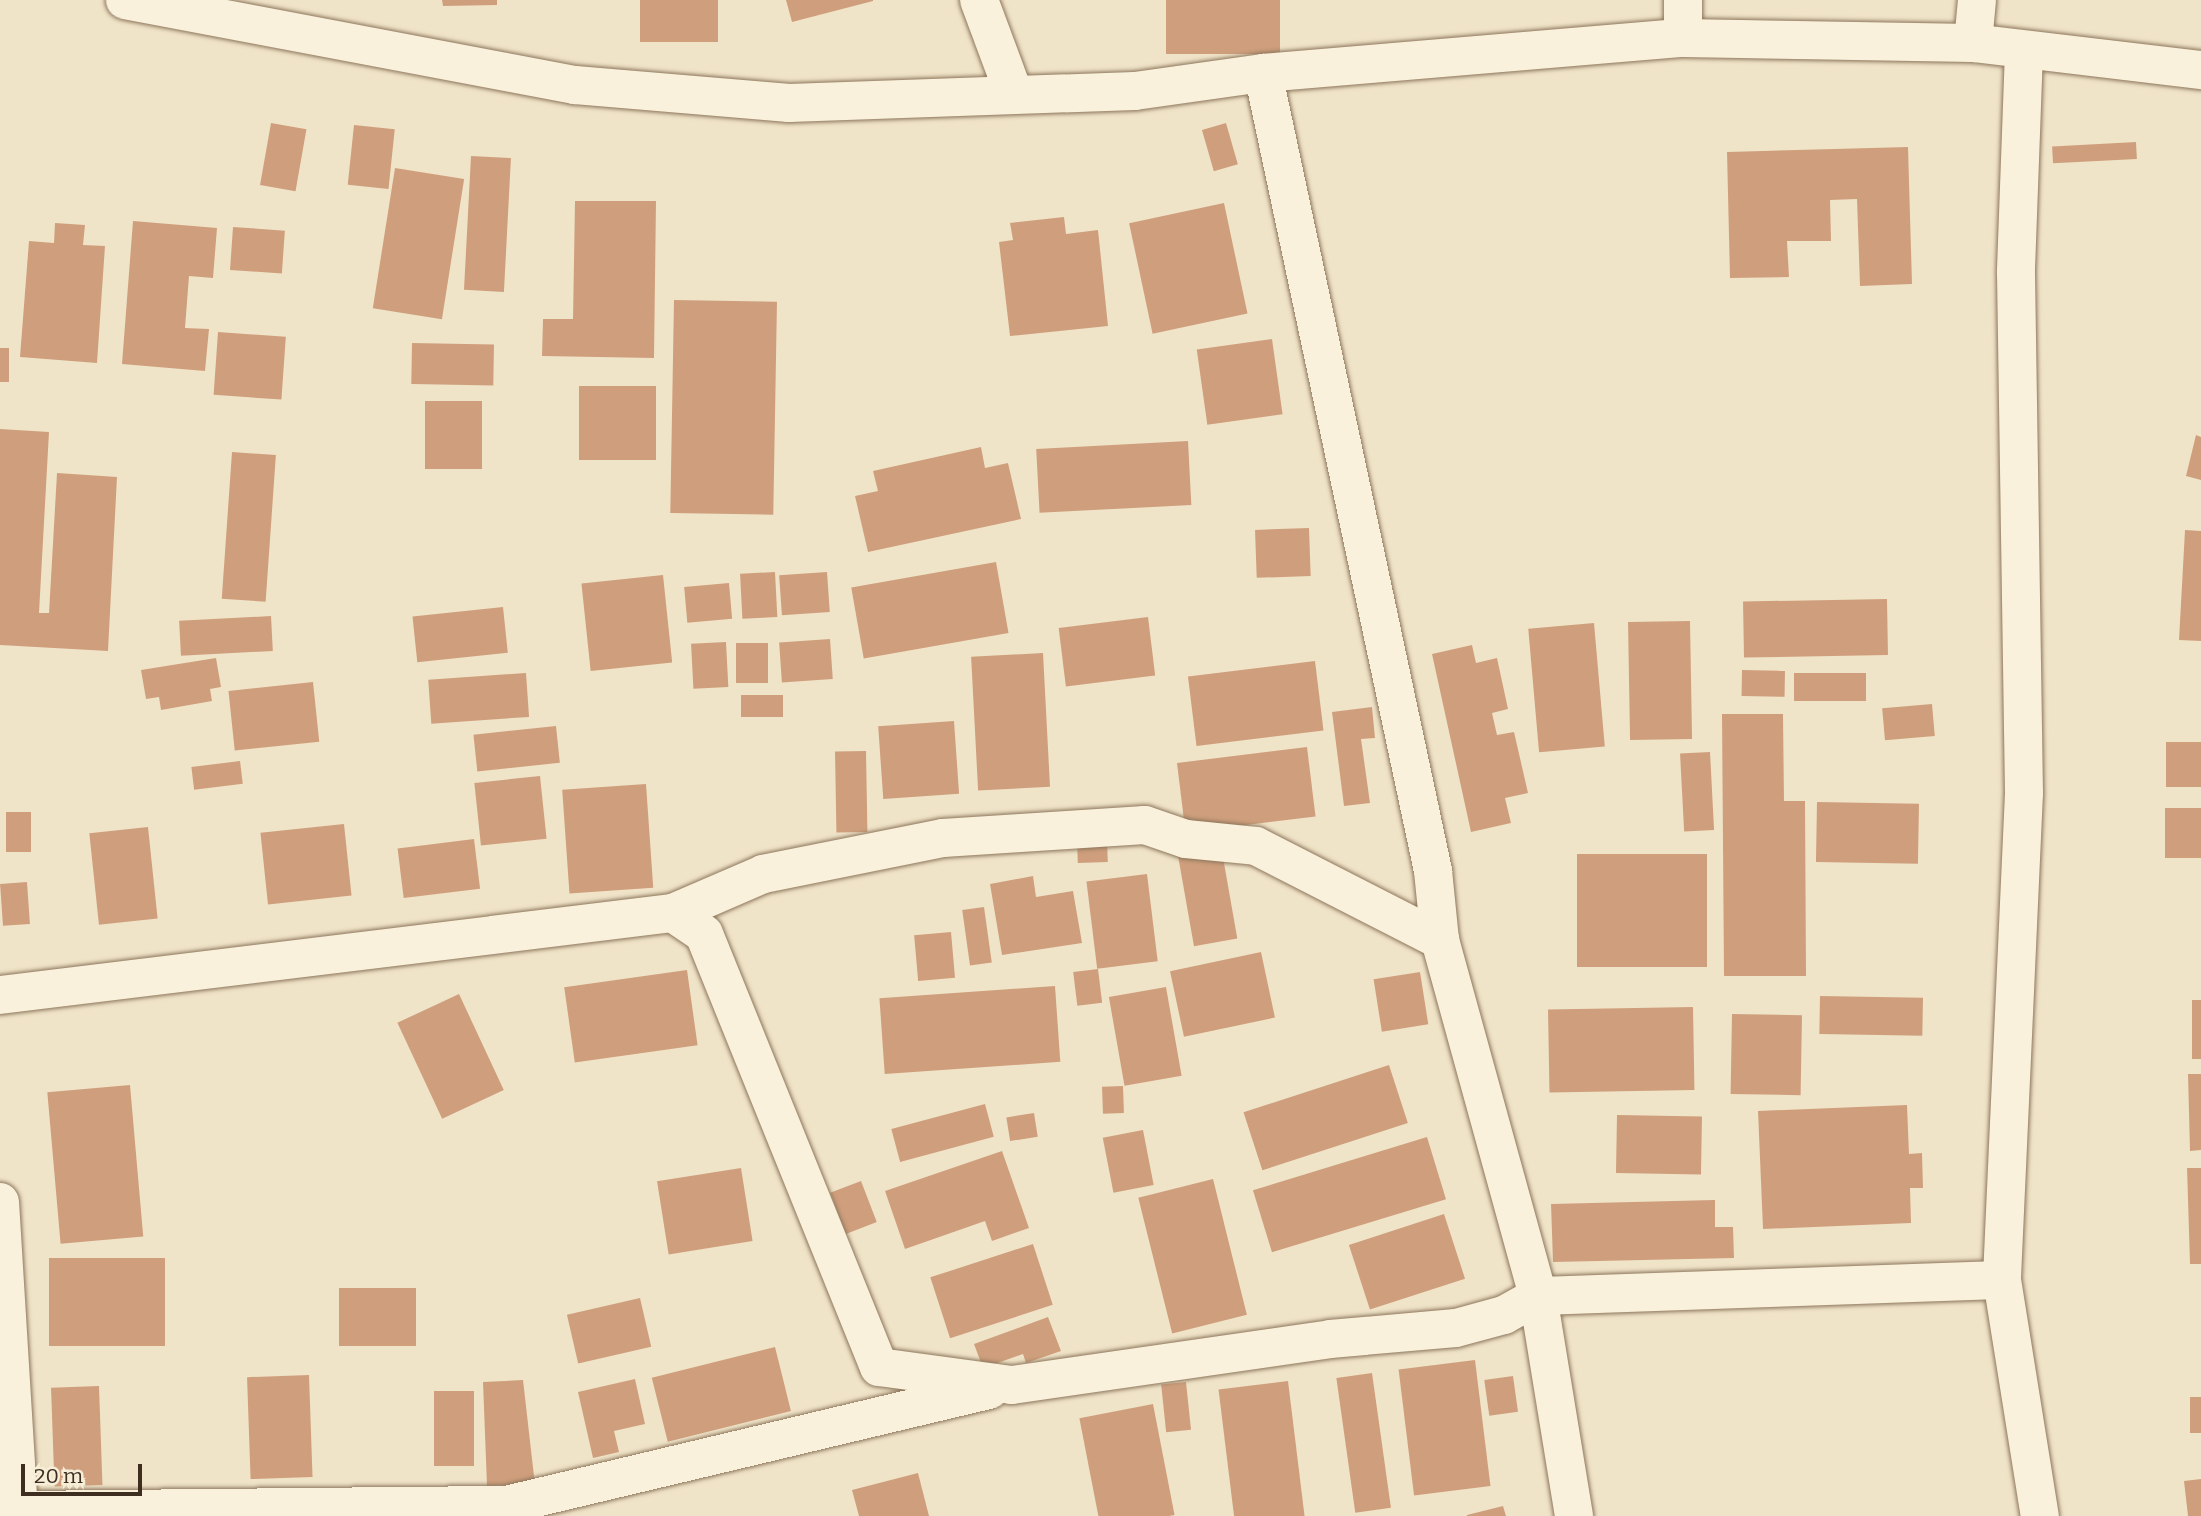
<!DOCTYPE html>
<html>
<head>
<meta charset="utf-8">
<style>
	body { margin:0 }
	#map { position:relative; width:2201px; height:1516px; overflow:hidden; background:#f0e4c8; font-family:Bitter,serif }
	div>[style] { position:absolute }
	.building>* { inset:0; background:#cf9f7d; transform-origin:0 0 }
	.roads { filter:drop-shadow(0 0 2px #8d765c) drop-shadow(0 0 2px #8d765c) }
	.street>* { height:38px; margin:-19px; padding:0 19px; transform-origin:19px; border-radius:19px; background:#faf1dc }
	span { translate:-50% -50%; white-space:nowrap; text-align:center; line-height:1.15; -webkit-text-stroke:7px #f7eed8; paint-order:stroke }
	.scale { position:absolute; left:21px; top:1464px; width:121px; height:32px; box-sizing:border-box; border:4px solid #3d2e20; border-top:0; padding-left:9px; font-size:21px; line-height:24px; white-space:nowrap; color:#3d2e20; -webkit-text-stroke:5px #f7eed8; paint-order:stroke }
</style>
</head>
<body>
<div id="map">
	<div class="building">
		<i style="clip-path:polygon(442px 0,497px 0,497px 5px,443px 6px)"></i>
		<i style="left:640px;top:0;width:78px;height:42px"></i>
		<i style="clip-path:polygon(786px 0,873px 0,873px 1px,792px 22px)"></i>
		<i style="left:1166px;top:0;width:114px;height:54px"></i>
		<i style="left:271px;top:123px;width:36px;height:63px;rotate:10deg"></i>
		<i style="left:1226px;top:123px;width:43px;height:25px;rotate:74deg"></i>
		<i style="left:354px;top:125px;width:41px;height:60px;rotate:6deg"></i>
		<i style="left:2136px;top:142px;width:17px;height:84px;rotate:87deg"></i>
		<i style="clip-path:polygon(1908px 147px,1912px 284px,1860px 286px,1857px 199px,1830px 200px,1831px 241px,1787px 241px,1789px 277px,1730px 278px,1727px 152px)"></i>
		<i style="left:471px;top:156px;width:40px;height:134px;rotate:3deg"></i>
		<i style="left:395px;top:168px;width:70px;height:142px;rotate:9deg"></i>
		<i style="clip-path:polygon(575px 201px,656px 201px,654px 358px,542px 356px,543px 319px,573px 319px)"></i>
		<i style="left:1224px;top:203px;width:113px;height:97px;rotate:78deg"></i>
		<i style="clip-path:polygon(1064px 217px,1066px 234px,1098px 230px,1108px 326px,1010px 336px,999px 242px,1013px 240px,1010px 223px)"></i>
		<i style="clip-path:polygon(133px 221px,217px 228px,213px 278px,189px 276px,185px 328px,209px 329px,205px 371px,122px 364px)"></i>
		<i style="clip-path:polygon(55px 223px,85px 225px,83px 245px,105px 246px,97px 363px,20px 357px,29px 241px,54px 243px)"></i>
		<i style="left:233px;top:227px;width:52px;height:43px;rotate:4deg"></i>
		<i style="left:674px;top:300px;width:103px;height:213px;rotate:1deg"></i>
		<i style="left:218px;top:332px;width:68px;height:63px;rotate:4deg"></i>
		<i style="left:1272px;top:339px;width:76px;height:76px;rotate:82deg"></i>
		<i style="left:412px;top:343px;width:82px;height:41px;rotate:1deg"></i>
		<i style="left:0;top:348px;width:9px;height:34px"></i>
		<i style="left:579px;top:386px;width:77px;height:74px"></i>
		<i style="left:425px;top:401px;width:57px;height:68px"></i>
		<i style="clip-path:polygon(0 429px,49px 432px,39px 613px,49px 613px,57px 473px,117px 477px,108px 651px,0 645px)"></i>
		<i style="clip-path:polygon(2196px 435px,2201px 437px,2201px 480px,2186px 476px)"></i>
		<i style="left:1188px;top:441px;width:64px;height:152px;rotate:87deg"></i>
		<i style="clip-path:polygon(981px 447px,985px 468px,1008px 463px,1021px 519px,868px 552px,855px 496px,878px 491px,873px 471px)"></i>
		<i style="left:232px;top:452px;width:44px;height:147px;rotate:4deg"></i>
		<i style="left:1309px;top:528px;width:48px;height:54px;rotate:88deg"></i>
		<i style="clip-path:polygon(2185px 530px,2201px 531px,2201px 641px,2179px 640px)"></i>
		<i style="left:996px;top:562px;width:72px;height:147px;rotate:80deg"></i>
		<i style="left:775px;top:572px;width:45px;height:35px;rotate:87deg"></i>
		<i style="left:827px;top:572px;width:40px;height:48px;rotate:86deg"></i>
		<i style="left:663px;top:575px;width:88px;height:82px;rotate:84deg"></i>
		<i style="left:729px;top:583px;width:36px;height:45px;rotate:85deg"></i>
		<i style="left:1887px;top:599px;width:56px;height:144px;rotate:89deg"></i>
		<i style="left:503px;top:607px;width:46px;height:91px;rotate:84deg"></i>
		<i style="left:271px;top:616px;width:35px;height:92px;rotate:87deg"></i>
		<i style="left:1148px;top:617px;width:59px;height:90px;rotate:83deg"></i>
		<i style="left:1690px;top:621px;width:118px;height:62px;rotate:89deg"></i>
		<i style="left:1594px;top:623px;width:124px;height:66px;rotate:85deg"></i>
		<i style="left:830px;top:639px;width:40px;height:51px;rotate:86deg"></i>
		<i style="left:726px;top:642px;width:45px;height:35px;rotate:87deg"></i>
		<i style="left:736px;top:643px;width:32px;height:40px"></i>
		<i style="clip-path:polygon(1472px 645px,1476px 663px,1497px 658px,1508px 709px,1492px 713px,1497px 735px,1514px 732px,1528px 793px,1505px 798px,1511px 823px,1471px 832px,1432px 654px)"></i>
		<i style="left:1043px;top:653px;width:134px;height:72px;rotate:87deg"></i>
		<i style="clip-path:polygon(216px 658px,221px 687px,210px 689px,212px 701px,161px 710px,159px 697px,146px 699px,141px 670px)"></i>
		<i style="left:1315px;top:661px;width:70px;height:128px;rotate:83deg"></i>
		<i style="left:1742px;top:670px;width:43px;height:26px;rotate:1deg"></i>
		<i style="left:526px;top:673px;width:44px;height:98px;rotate:86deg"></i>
		<i style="left:1794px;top:673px;width:72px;height:28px"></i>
		<i style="left:313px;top:682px;width:60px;height:85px;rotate:84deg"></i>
		<i style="left:741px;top:695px;width:42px;height:22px"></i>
		<i style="left:1932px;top:704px;width:32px;height:50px;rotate:85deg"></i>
		<i style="clip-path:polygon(1372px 707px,1375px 738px,1361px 739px,1370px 803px,1344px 806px,1332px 712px)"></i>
		<i style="clip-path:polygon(1722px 714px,1783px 714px,1784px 801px,1805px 801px,1806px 976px,1724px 976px)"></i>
		<i style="left:954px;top:721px;width:73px;height:76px;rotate:86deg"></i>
		<i style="left:556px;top:726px;width:37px;height:83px;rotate:84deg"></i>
		<i style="left:2166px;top:742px;width:35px;height:45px"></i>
		<i style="left:1307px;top:747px;width:70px;height:131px;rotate:83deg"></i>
		<i style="left:866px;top:751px;width:81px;height:31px;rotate:89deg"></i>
		<i style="left:1710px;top:752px;width:78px;height:30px;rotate:87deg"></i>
		<i style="left:240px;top:761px;width:23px;height:49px;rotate:83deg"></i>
		<i style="left:540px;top:776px;width:63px;height:66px;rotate:84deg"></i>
		<i style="left:646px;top:784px;width:104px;height:84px;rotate:86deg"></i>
		<i style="left:1817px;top:802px;width:102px;height:60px;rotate:1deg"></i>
		<i style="left:2165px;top:808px;width:36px;height:50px"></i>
		<i style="left:6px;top:812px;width:25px;height:40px"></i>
		<i style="left:344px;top:824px;width:72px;height:84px;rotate:84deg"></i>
		<i style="left:148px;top:827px;width:92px;height:59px;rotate:84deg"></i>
		<i style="left:474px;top:839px;width:50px;height:77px;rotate:83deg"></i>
		<i style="left:1107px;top:839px;width:23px;height:30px;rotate:88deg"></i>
		<i style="left:1221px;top:846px;width:94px;height:44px;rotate:80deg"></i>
		<i style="left:1577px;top:854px;width:130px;height:113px"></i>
		<i style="left:1147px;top:874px;width:88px;height:61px;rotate:83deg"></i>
		<i style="clip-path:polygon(1033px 876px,1036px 897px,1073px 891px,1082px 943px,1002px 955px,990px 884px)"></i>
		<i style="left:27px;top:882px;width:42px;height:27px;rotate:86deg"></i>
		<i style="left:984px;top:907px;width:56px;height:22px;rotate:82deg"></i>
		<i style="left:951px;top:932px;width:46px;height:37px;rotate:85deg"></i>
		<i style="left:1261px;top:952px;width:67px;height:93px;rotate:78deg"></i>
		<i style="left:1098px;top:969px;width:34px;height:25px;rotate:83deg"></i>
		<i style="left:687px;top:970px;width:76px;height:124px;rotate:82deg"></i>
		<i style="left:1420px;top:972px;width:53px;height:47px;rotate:81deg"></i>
		<i style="left:1055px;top:986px;width:76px;height:176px;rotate:86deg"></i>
		<i style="left:1166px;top:987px;width:90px;height:58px;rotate:80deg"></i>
		<i style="left:459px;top:994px;width:106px;height:68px;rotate:65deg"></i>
		<i style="left:1820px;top:996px;width:103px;height:38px;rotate:1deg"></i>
		<i style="left:2192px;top:1000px;width:9px;height:59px"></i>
		<i style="left:1693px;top:1007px;width:83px;height:145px;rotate:89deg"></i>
		<i style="left:1732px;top:1014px;width:70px;height:80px;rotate:1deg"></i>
		<i style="left:1389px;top:1065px;width:61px;height:153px;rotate:72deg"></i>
		<i style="clip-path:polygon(2188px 1074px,2201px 1074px,2201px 1150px,2190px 1151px)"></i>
		<i style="left:130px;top:1085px;width:152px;height:83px;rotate:85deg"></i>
		<i style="left:1123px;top:1086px;width:27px;height:21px;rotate:88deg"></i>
		<i style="left:985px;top:1104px;width:34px;height:97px;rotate:75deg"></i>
		<i style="clip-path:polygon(1907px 1105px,1909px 1154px,1922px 1153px,1923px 1188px,1910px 1188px,1911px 1223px,1763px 1229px,1758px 1111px)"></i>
		<i style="left:1034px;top:1113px;width:24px;height:28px;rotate:81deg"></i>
		<i style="left:1617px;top:1115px;width:85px;height:58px;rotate:1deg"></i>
		<i style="left:1143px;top:1130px;width:56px;height:41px;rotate:79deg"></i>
		<i style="left:1427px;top:1137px;width:65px;height:182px;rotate:73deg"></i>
		<i style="clip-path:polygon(1002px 1151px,1029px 1228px,992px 1241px,985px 1221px,905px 1249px,885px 1191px)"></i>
		<i style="left:741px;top:1168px;width:74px;height:85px;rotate:81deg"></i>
		<i style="clip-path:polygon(2187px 1168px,2201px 1168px,2201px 1264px,2190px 1264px)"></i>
		<i style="left:1213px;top:1179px;width:140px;height:77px;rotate:76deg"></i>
		<i style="left:861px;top:1181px;width:44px;height:33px;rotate:69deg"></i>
		<i style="clip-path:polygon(1715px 1200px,1715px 1227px,1733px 1227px,1734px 1258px,1553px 1262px,1551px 1204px)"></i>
		<i style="left:1444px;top:1214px;width:68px;height:100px;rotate:72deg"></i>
		<i style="left:1033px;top:1244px;width:64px;height:108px;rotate:72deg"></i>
		<i style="left:49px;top:1258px;width:116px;height:88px"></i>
		<i style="left:339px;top:1288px;width:77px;height:58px"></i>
		<i style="left:640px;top:1298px;width:50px;height:75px;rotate:77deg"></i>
		<i style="clip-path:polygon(1048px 1317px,1061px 1351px,1026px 1363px,1023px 1354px,983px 1368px,974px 1344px)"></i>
		<i style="left:775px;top:1347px;width:66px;height:127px;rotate:76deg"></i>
		<i style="left:1475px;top:1360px;width:127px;height:77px;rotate:83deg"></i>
		<i style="left:1372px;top:1373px;width:136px;height:36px;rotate:82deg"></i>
		<i style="left:309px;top:1375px;width:102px;height:62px;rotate:88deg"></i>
		<i style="left:1513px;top:1376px;width:36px;height:29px;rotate:82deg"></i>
		<i style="clip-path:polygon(635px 1379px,645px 1424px,614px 1431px,619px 1452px,593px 1458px,578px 1392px)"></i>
		<i style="clip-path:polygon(523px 1380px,535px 1485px,487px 1486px,483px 1382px)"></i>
		<i style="left:1288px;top:1381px;width:136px;height:70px;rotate:83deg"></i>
		<i style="left:1186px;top:1382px;width:48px;height:25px;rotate:84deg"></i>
		<i style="left:99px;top:1386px;width:99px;height:48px;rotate:88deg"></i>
		<i style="left:434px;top:1391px;width:40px;height:75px"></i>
		<i style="left:2190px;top:1397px;width:11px;height:36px"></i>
		<i style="left:1153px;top:1404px;width:113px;height:75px;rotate:79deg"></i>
		<i style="clip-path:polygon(918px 1473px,929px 1516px,859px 1516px,852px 1490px)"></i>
		<i style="clip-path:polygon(2201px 1479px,2201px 1516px,2188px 1516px,2184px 1481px)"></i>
		<i style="clip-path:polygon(1503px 1506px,1506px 1516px,1467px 1516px,1467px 1515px)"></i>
	</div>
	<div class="roads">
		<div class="street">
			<i style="left:125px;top:0;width:458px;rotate:10.7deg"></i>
			<i style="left:575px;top:85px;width:215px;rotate:4.8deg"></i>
			<i style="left:789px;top:103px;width:346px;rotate:-2deg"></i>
			<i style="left:1135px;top:91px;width:129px;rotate:-8deg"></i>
			<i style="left:1263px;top:73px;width:421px;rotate:-4.8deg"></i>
			<i style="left:1683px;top:38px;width:290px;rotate:1deg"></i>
			<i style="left:1973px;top:43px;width:230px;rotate:6.8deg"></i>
			<i style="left:979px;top:0;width:100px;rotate:69.6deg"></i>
			<i style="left:1683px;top:38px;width:38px;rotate:-90deg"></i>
			<i style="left:1973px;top:43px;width:43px;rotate:-84.7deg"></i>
			<i style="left:2024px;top:51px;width:222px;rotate:92.1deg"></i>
			<i style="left:2016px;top:273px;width:520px;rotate:89.12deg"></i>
			<i style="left:2024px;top:793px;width:487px;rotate:92.6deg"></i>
			<i style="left:2002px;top:1280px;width:239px;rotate:80.9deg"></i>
			<i style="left:1263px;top:73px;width:816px;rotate:77.97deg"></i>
			<i style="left:1433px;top:871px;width:69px;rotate:84.2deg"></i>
			<i style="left:1440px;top:940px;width:369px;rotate:74.6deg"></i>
			<i style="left:1538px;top:1296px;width:223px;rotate:80.7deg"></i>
			<i style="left:673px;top:913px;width:98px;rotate:-23.4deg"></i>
			<i style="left:763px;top:874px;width:184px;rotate:-11.3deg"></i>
			<i style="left:943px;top:838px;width:202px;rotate:-3.7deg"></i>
			<i style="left:1145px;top:825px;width:43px;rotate:18.9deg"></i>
			<i style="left:1186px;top:839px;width:70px;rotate:5.7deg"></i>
			<i style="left:1256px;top:846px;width:207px;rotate:27.1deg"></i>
			<i style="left:0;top:995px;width:678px;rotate:-6.95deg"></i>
			<i style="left:673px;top:913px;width:37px;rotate:34deg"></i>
			<i style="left:704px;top:934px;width:467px;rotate:68deg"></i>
			<i style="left:879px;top:1367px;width:134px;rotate:7.7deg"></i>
			<i style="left:1012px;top:1385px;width:321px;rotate:-8.2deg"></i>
			<i style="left:1330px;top:1339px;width:126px;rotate:-5deg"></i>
			<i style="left:1456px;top:1328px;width:50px;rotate:-15.2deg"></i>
			<i style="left:1504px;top:1315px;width:39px;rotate:-29deg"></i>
			<i style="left:1538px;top:1296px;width:464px;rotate:-2deg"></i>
			<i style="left:0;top:1202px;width:309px;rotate:86.5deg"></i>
			<i style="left:19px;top:1510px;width:19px;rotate:168deg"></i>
			<i style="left:19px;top:1510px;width:487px;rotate:-0.6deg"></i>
			<i style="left:506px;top:1505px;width:497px;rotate:-13.4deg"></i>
		</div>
	</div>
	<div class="scale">20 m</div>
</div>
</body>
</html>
